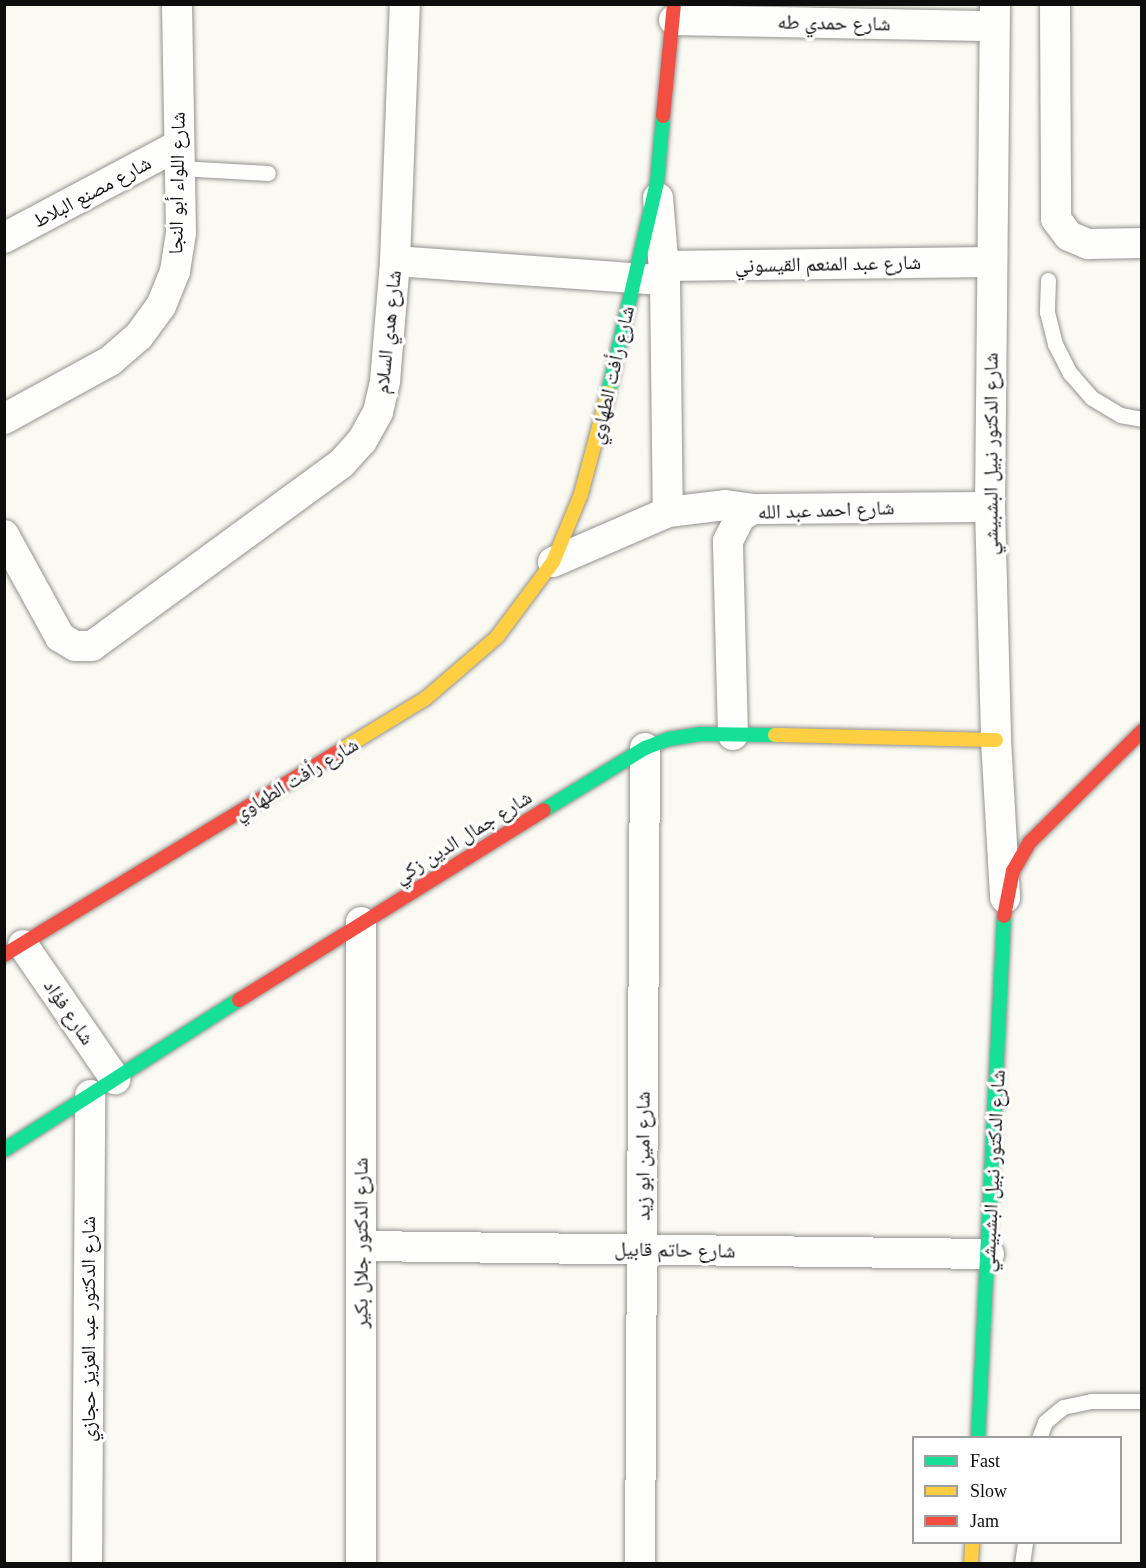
<!DOCTYPE html>
<html>
<head>
<meta charset="utf-8">
<style>
	body { margin:0 }
	#map { position:relative; width:1146px; height:1568px; overflow:hidden; background:#faf9f2; font-family:"Times New Roman","Noto Naskh Arabic",serif }
	div>[style] { position:absolute }
	.roads { filter:drop-shadow(0 0 2px #949390) drop-shadow(0 0 2px #949390) }
	.lane>* { height:15px; margin:-7.5px; padding:0 7.5px; transform-origin:7.5px; border-radius:7.5px; background:#fefefd }
	.street>* { height:30px; margin:-15px; padding:0 15px; transform-origin:15px; border-radius:15px; background:#fefefd }
	.fast>* { height:14px; margin:-7px; padding:0 7px; transform-origin:7px; border-radius:7px; background:#16e098 }
	.slow>* { height:14px; margin:-7px; padding:0 7px; transform-origin:7px; border-radius:7px; background:#ffcf43 }
	.jam>* { height:14px; margin:-7px; padding:0 7px; transform-origin:7px; border-radius:7px; background:#f24e42 }
	span { translate:-50% -50%; white-space:nowrap; text-align:center; line-height:1.15; -webkit-text-stroke:6px #fff; paint-order:stroke }
	.street-label { font-size:20px; color:#0d0d0d }
	.frame { position:absolute; inset:0; border:6px solid #0d0d0d; pointer-events:none }
	.legend { position:absolute; left:912px; top:1436px; width:210px; height:108px; box-sizing:border-box; background:#fff; border:2px solid #9e9e9e; margin:0; padding:8px 10px; list-style:none; font-size:18px; color:#0d0d0d }
	.legend li { display:flex; align-items:center; gap:12px; height:30px }
	.legend b { width:30px; border:2px solid #9e9e9e }
</style>
</head>
<body>
<div id="map">
	<div class="roads">
		<div class="lane">
			<i style="left:179px;top:168px;width:89px;rotate:3.2deg"></i>
			<i style="left:1048px;top:280px;width:32px;rotate:92deg"></i>
			<i style="left:1047px;top:312px;width:33px;rotate:76deg"></i>
			<i style="left:1055px;top:344px;width:33px;rotate:63deg"></i>
			<i style="left:1070px;top:373px;width:33px;rotate:49deg"></i>
			<i style="left:1092px;top:398px;width:33px;rotate:31deg"></i>
			<i style="left:1120px;top:415px;width:22px;rotate:10deg"></i>
			<i style="left:1039px;top:1438px;width:17px;rotate:-69deg"></i>
			<i style="left:1045px;top:1422px;width:23px;rotate:-40deg"></i>
			<i style="left:1063px;top:1407px;width:29px;rotate:-12deg"></i>
			<i style="left:1091px;top:1401px;width:51px"></i>
			<i style="left:1022px;top:1564px;width:22px;rotate:-82deg"></i>
		</div>
		<div class="street">
			<i style="left:995px;top:4px;width:503px;rotate:90.57deg"></i>
			<i style="left:990px;top:507px;width:233px;rotate:88.5deg"></i>
			<i style="left:996px;top:740px;width:158px;rotate:86.7deg"></i>
			<i style="left:1055px;top:4px;width:215px;rotate:89.7deg"></i>
			<i style="left:1056px;top:219px;width:21px;rotate:53deg"></i>
			<i style="left:1069px;top:236px;width:21px;rotate:23deg"></i>
			<i style="left:1088px;top:244px;width:54px;rotate:-1.1deg"></i>
			<i style="left:674px;top:20px;width:320px;rotate:1.1deg"></i>
			<i style="left:658px;top:198px;width:83px;rotate:85.2deg"></i>
			<i style="left:665px;top:281px;width:231px;rotate:89.3deg"></i>
			<i style="left:4px;top:238px;width:198px;rotate:-28deg"></i>
			<i style="left:395px;top:261px;width:264px;rotate:4.1deg"></i>
			<i style="left:664px;top:266px;width:328px;rotate:-0.7deg"></i>
			<i style="left:4px;top:419px;width:121px;rotate:-28.7deg"></i>
			<i style="left:110px;top:361px;width:38px;rotate:-41deg"></i>
			<i style="left:139px;top:336px;width:37px;rotate:-54deg"></i>
			<i style="left:161px;top:306px;width:38px;rotate:-68deg"></i>
			<i style="left:175px;top:271px;width:38px;rotate:-81deg"></i>
			<i style="left:181px;top:233px;width:229px;rotate:-91deg"></i>
			<i style="left:4px;top:535px;width:116px;rotate:61.2deg"></i>
			<i style="left:60px;top:637px;width:17px;rotate:31deg"></i>
			<i style="left:75px;top:646px;width:17px"></i>
			<i style="left:92px;top:646px;width:308px;rotate:-36.2deg"></i>
			<i style="left:341px;top:464px;width:31px;rotate:-48deg"></i>
			<i style="left:362px;top:441px;width:33px;rotate:-61deg"></i>
			<i style="left:378px;top:412px;width:32px;rotate:-77deg"></i>
			<i style="left:385px;top:381px;width:120px;rotate:-85.2deg"></i>
			<i style="left:395px;top:261px;width:257px;rotate:-87.8deg"></i>
			<i style="left:553px;top:562px;width:125px;rotate:-23.5deg"></i>
			<i style="left:668px;top:512px;width:57px;rotate:-7deg"></i>
			<i style="left:725px;top:505px;width:28px;rotate:8deg"></i>
			<i style="left:733px;top:735px;width:194px;rotate:-91.5deg"></i>
			<i style="left:728px;top:541px;width:28px;rotate:-63deg"></i>
			<i style="left:741px;top:516px;width:14px;rotate:-30deg"></i>
			<i style="left:753px;top:509px;width:237px;rotate:-0.5deg"></i>
			<i style="left:23px;top:945px;width:163px;rotate:55.5deg"></i>
			<i style="left:362px;top:1246px;width:627px;rotate:0.73deg"></i>
			<i style="left:87px;top:1564px;width:469px;rotate:-89.6deg"></i>
			<i style="left:361px;top:1564px;width:642px;rotate:-90deg"></i>
			<i style="left:640px;top:1564px;width:816px;rotate:-89.65deg"></i>
		</div>
		<div class="fast">
			<i style="left:608px;top:393px;width:216px;rotate:-76.9deg"></i>
			<i style="left:657px;top:183px;width:67px;rotate:-84.9deg"></i>
			<i style="left:544px;top:810px;width:119px;rotate:-31.5deg"></i>
			<i style="left:645px;top:748px;width:26px;rotate:-21deg"></i>
			<i style="left:669px;top:739px;width:32px;rotate:-9deg"></i>
			<i style="left:701px;top:734px;width:74px;rotate:0.8deg"></i>
			<i style="left:4px;top:1150px;width:279px;rotate:-32.6deg"></i>
			<i style="left:978px;top:1438px;width:523px;rotate:-87.15deg"></i>
		</div>
		<div class="slow">
			<i style="left:775px;top:735px;width:221px;rotate:1.3deg"></i>
			<i style="left:341px;top:750px;width:98px;rotate:-31.3deg"></i>
			<i style="left:425px;top:699px;width:95px;rotate:-40.7deg"></i>
			<i style="left:497px;top:637px;width:94px;rotate:-53.3deg"></i>
			<i style="left:553px;top:562px;width:74px;rotate:-67.6deg"></i>
			<i style="left:581px;top:494px;width:105px;rotate:-75deg"></i>
			<i style="left:971px;top:1564px;width:22px;rotate:-87deg"></i>
		</div>
		<div class="jam">
			<i style="left:663px;top:116px;width:113px;rotate:-84.4deg"></i>
			<i style="left:1004px;top:916px;width:46px;rotate:-78.7deg"></i>
			<i style="left:1013px;top:871px;width:34px;rotate:-60deg"></i>
			<i style="left:1030px;top:842px;width:158px;rotate:-44.7deg"></i>
			<i style="left:4px;top:955px;width:394px;rotate:-31.3deg"></i>
			<i style="left:239px;top:1000px;width:359px;rotate:-31.9deg"></i>
		</div>
	</div>
	<div class="street-label">
		<span style="left:834px;top:23px;rotate:1deg">شارع حمدي طه</span>
		<span style="left:177px;top:183px;rotate:-89deg">شارع اللواء أبو النجا</span>
		<span style="left:92px;top:192px;rotate:-28deg">شارع مصنع البلاط</span>
		<span style="left:828px;top:264px;rotate:-1deg">شارع عبد المنعم القيسوني</span>
		<span style="left:388px;top:332px;rotate:-84deg">شارع هدي السلام</span>
		<span style="left:612px;top:375px;rotate:-77deg">شارع رأفت الطهاوي</span>
		<span style="left:991px;top:454px;rotate:-90deg">شارع الدكتور نبيل البشبيشي</span>
		<span style="left:826px;top:510px;rotate:-2deg">شارع احمد عبد الله</span>
		<span style="left:296px;top:779px;rotate:-31deg">شارع رأفت الطهاوي</span>
		<span style="left:463px;top:837px;rotate:-32deg">شارع جمال الدين زكي</span>
		<span style="left:69px;top:1012px;rotate:56deg">شارع فؤاد</span>
		<span style="left:643px;top:1156px;rotate:-90deg">شارع امين ابو زيد</span>
		<span style="left:993px;top:1171px;rotate:-87deg">شارع الدكتور نبيل البشبيشي</span>
		<span style="left:361px;top:1243px;rotate:-90deg">شارع الدكتور جلال بكير</span>
		<span style="left:675px;top:1250px;rotate:1deg">شارع حاتم قابيل</span>
		<span style="left:88px;top:1329px;rotate:-90deg">شارع الدكتور عبد العزيز حجازي</span>
	</div>
	<div class="frame"></div>
	<ul class="legend">
	<li><b style="height:8px;background:#16e098"></b>Fast</li>
	<li><b style="height:8px;background:#ffcf43"></b>Slow</li>
	<li><b style="height:8px;background:#f24e42"></b>Jam</li>
	</ul>
</div>
</body>
</html>
